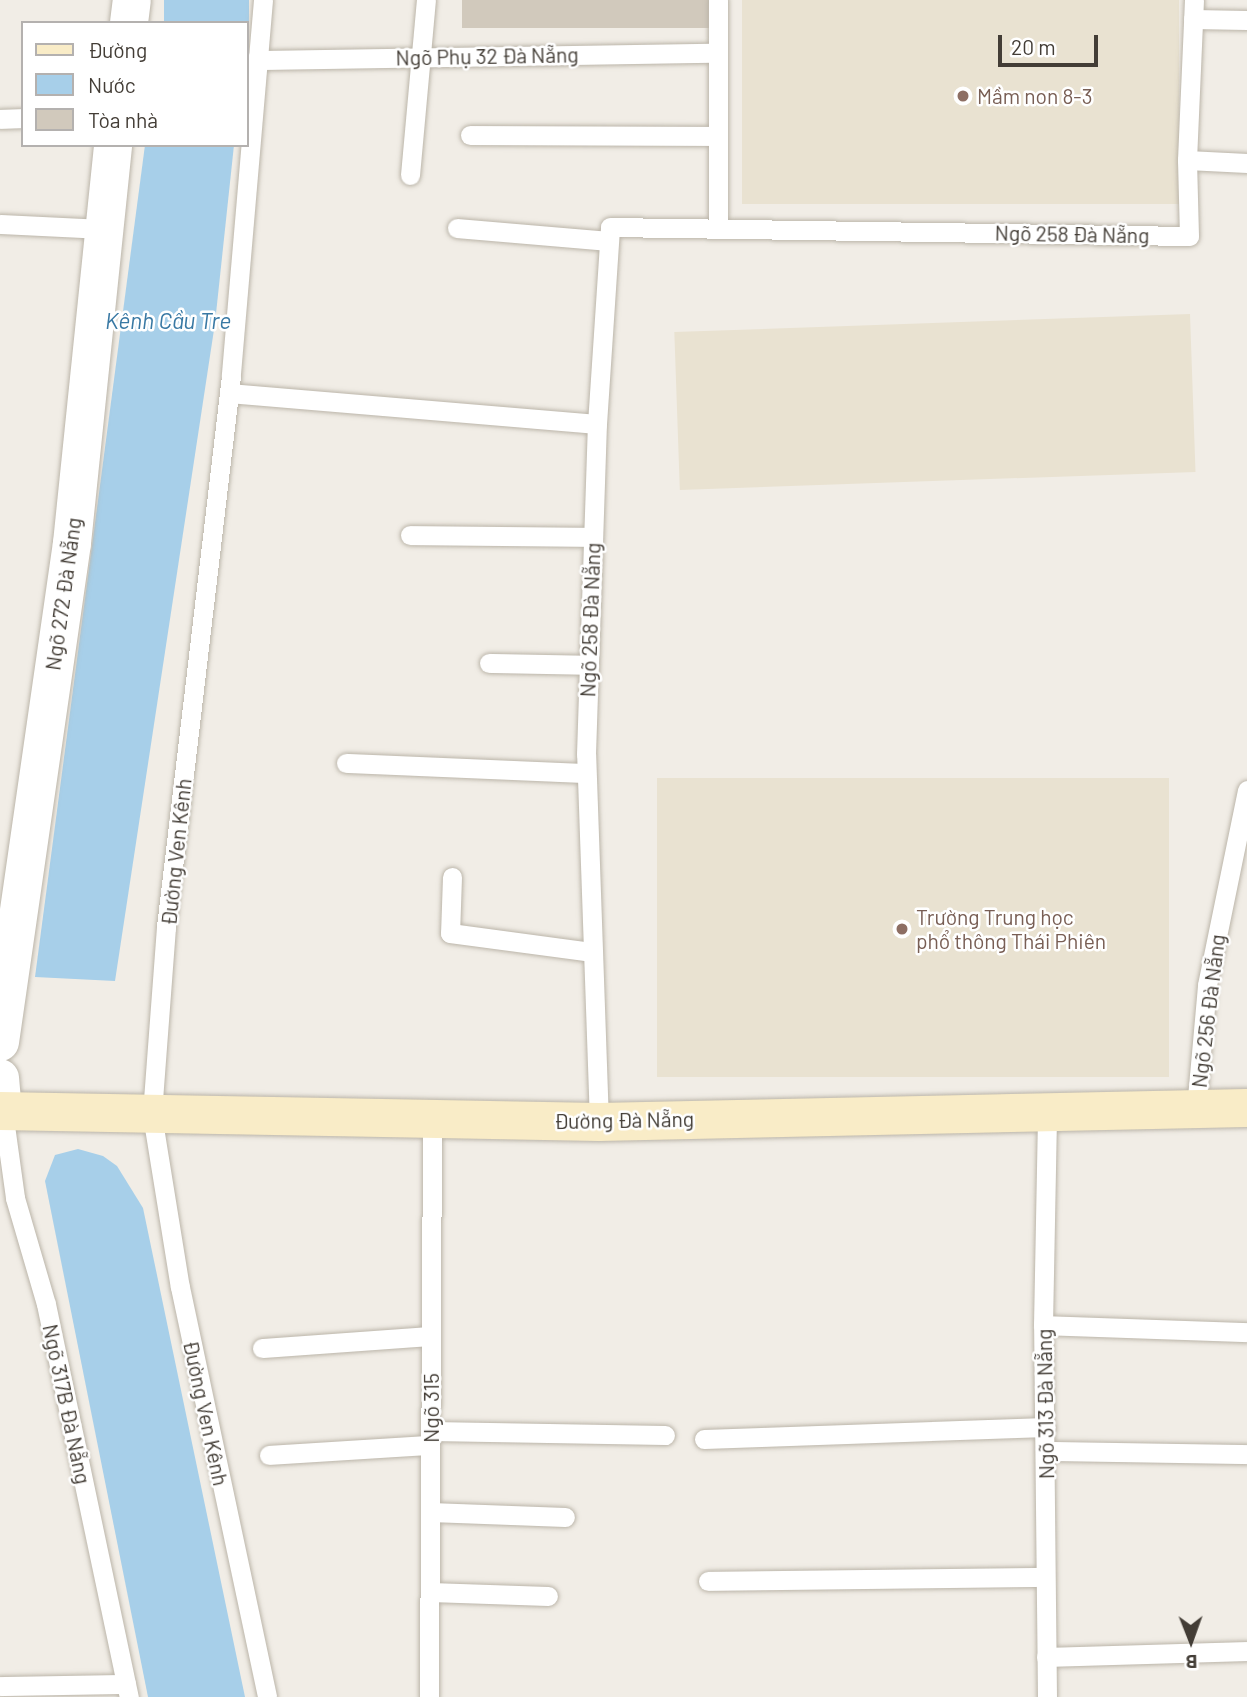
<!DOCTYPE html>
<html>
<head>
<meta charset="utf-8">
<style>
	body { margin:0 }
	#map { position:relative; width:1247px; height:1697px; overflow:hidden; background:#f1ede6; font-family:Barlow,sans-serif }
	div>[style] { position:absolute }
	.education>* { inset:0; background:#e9e2d1; transform-origin:0 0 }
	.water>* { inset:0; background:#a7cfe9; transform-origin:0 0 }
	.building>* { inset:0; background:#d1c9bc; transform-origin:0 0 }
	.roads { filter:drop-shadow(0 0 2px #bbb5a9) drop-shadow(0 0 2px #bbb5a9) }
	.lane>* { height:19px; margin:-9.5px; padding:0 9.5px; transform-origin:9.5px; border-radius:9.5px; background:#fff }
	.street>* { height:38px; margin:-19px; padding:0 19px; transform-origin:19px; border-radius:19px; background:#fff }
	.secondary>* { height:38px; margin:-19px; padding:0 19px; transform-origin:19px; border-radius:19px; background:#f9ecc7 }
	.dots>* { width:19px; height:19px; translate:-50% -50%; box-sizing:border-box; border:4px solid #fff; border-radius:50% }
	span { translate:-50% -50%; white-space:nowrap; text-align:center; line-height:1.15; -webkit-text-stroke:5px #fff; paint-order:stroke }
	.street-label { font-size:21px; color:#433d36 }
	.education-label { font-size:21px; color:#785e54 }
	.left { translate:0 -50%; text-align:left }
	.water-label { font-size:23px; color:#3979a4; font-style:italic }
	.legend { position:absolute; left:21px; top:21px; width:228px; height:126px; box-sizing:border-box; background:#fff; border:2px solid #b4b1af; margin:0; padding:9px 12px; list-style:none; font-size:21px; color:#433d36 }
	.legend li { display:flex; align-items:center; gap:14px; height:35px }
	.legend b { width:35px; border:2px solid #b4b1af }
	.north { position:absolute; left:1156px; top:1606px; width:70px; height:70px; -webkit-text-stroke:5px #fff; paint-order:stroke; rotate:179deg; font-size:19px; font-weight:700; line-height:28px; text-align:center; color:#433d36 }
	.north::after { content:''; display:block; margin:auto; width:24px; height:32px; background:#433d36; clip-path:polygon(50% 0,100% 100%,50% 72%,0 100%) }
	.scale { position:absolute; left:998px; top:35px; width:100px; height:32px; box-sizing:border-box; border:4px solid #433d36; border-top:0; padding-left:9px; font-size:21px; line-height:24px; white-space:nowrap; color:#433d36; -webkit-text-stroke:5px #fff; paint-order:stroke }
</style>
</head>
<body>
<div id="map">
	<div class="education">
		<i style="left:742px;top:0;width:437px;height:204px"></i>
		<i style="left:1190px;top:314px;width:158px;height:516px;rotate:88deg"></i>
		<i style="left:657px;top:778px;width:512px;height:299px"></i>
	</div>
	<div class="water">
		<i style="left:164px;top:0;width:85px;height:23px"></i>
		<i style="clip-path:polygon(145px 145px,234px 145px,215px 323px,115px 981px,35px 977px)"></i>
		<i style="clip-path:polygon(78px 1149px,103px 1156px,117px 1166px,143px 1208px,245px 1697px,148px 1697px,45px 1181px,55px 1155px)"></i>
	</div>
	<div class="building">
		<i style="left:462px;top:0;width:260px;height:28px"></i>
	</div>
	<div class="roads">
		<div class="lane">
			<i style="left:263px;top:0;width:377px;rotate:94.9deg"></i>
			<i style="left:231px;top:376px;width:555px;rotate:96.73deg"></i>
			<i style="left:166px;top:927px;width:189px;rotate:94.3deg"></i>
			<i style="left:152px;top:1115px;width:174px;rotate:80.8deg"></i>
			<i style="left:180px;top:1287px;width:419px;rotate:78deg"></i>
			<i style="left:1193px;top:19px;width:54px;rotate:1.1deg"></i>
			<i style="left:256px;top:60px;width:462px;rotate:-0.9deg"></i>
			<i style="left:0;top:119px;width:23px;rotate:-2deg"></i>
			<i style="left:470px;top:135px;width:248px;rotate:0.2deg"></i>
			<i style="left:1187px;top:160px;width:60px;rotate:2.9deg"></i>
			<i style="left:410px;top:175px;width:176px;rotate:-84.8deg"></i>
			<i style="left:0;top:224px;width:104px;rotate:2.8deg"></i>
			<i style="left:718px;top:227px;width:227px;rotate:-90deg"></i>
			<i style="left:457px;top:228px;width:152px;rotate:4.9deg"></i>
			<i style="left:229px;top:393px;width:369px;rotate:4.8deg"></i>
			<i style="left:410px;top:535px;width:183px;rotate:0.6deg"></i>
			<i style="left:489px;top:663px;width:100px;rotate:1.1deg"></i>
			<i style="left:346px;top:763px;width:240px;rotate:2.4deg"></i>
			<i style="left:452px;top:877px;width:56px;rotate:92deg"></i>
			<i style="left:450px;top:933px;width:144px;rotate:7.6deg"></i>
			<i style="left:1196px;top:1109px;width:124px;rotate:-84.9deg"></i>
			<i style="left:1207px;top:985px;width:199px;rotate:-78.4deg"></i>
			<i style="left:3px;top:1111px;width:88px;rotate:82.1deg"></i>
			<i style="left:15px;top:1198px;width:110px;rotate:73.7deg"></i>
			<i style="left:46px;top:1304px;width:402px;rotate:78.1deg"></i>
			<i style="left:599px;top:1122px;width:368px;rotate:-92deg"></i>
			<i style="left:586px;top:754px;width:330px;rotate:-88.1deg"></i>
			<i style="left:597px;top:424px;width:197px;rotate:-86.2deg"></i>
			<i style="left:610px;top:227px;width:579px;rotate:0.89deg"></i>
			<i style="left:1189px;top:236px;width:76px;rotate:-91.5deg"></i>
			<i style="left:1187px;top:160px;width:160px;rotate:-87.5deg"></i>
			<i style="left:1043px;top:1325px;width:204px;rotate:2deg"></i>
			<i style="left:262px;top:1348px;width:169px;rotate:-4.1deg"></i>
			<i style="left:431px;top:1431px;width:234px;rotate:1deg"></i>
			<i style="left:704px;top:1439px;width:342px;rotate:-2deg"></i>
			<i style="left:1047px;top:1451px;width:200px;rotate:0.9deg"></i>
			<i style="left:269px;top:1455px;width:161px;rotate:-3.6deg"></i>
			<i style="left:430px;top:1512px;width:135px;rotate:2.1deg"></i>
			<i style="left:708px;top:1581px;width:336px;rotate:-0.7deg"></i>
			<i style="left:430px;top:1592px;width:118px;rotate:1.9deg"></i>
			<i style="left:1046px;top:1657px;width:201px;rotate:-1.7deg"></i>
			<i style="left:0;top:1686px;width:126px;rotate:-0.9deg"></i>
			<i style="left:429px;top:1697px;width:578px;rotate:-89.7deg"></i>
			<i style="left:1047px;top:1697px;width:372px;rotate:-90.6deg"></i>
			<i style="left:1043px;top:1325px;width:214px;rotate:-88.9deg"></i>
		</div>
		<div class="street">
			<i style="left:129px;top:23px;width:23px;rotate:-83deg"></i>
			<i style="left:0;top:1042px;width:504px;rotate:-81.79deg"></i>
			<i style="left:72px;top:543px;width:400px;rotate:-84.1deg"></i>
			<i style="left:0;top:1078px;width:33px;rotate:85deg"></i>
		</div>
		<div class="secondary">
			<i style="left:0;top:1111px;width:599px;rotate:1.05deg"></i>
			<i style="left:599px;top:1122px;width:648px;rotate:-1.24deg"></i>
		</div>
	</div>
	<div class="dots">
		<i style="left:963px;top:96px;background:#8d6e63"></i>
		<i style="left:902px;top:929px;background:#8d6e63"></i>
	</div>
	<div class="street-label">
		<span style="left:487px;top:56px;rotate:-1deg">Ngõ Phụ 32 Đà Nẵng</span>
		<span style="left:1072px;top:234px;rotate:1deg">Ngõ 258 Đà Nẵng</span>
		<span style="left:63px;top:594px;rotate:-82deg">Ngõ 272 Đà Nẵng</span>
		<span style="left:590px;top:620px;rotate:-88deg">Ngõ 258 Đà Nẵng</span>
		<span style="left:176px;top:852px;rotate:-84deg">Đường Ven Kênh</span>
		<span style="left:1208px;top:1011px;rotate:-83deg">Ngõ 256 Đà Nẵng</span>
		<span style="left:624px;top:1120px;rotate:-1deg">Đường Đà Nẵng</span>
		<span style="left:67px;top:1404px;rotate:78deg">Ngõ 317B Đà Nẵng</span>
		<span style="left:1045px;top:1404px;rotate:-91deg">Ngõ 313 Đà Nẵng</span>
		<span style="left:431px;top:1408px;rotate:-90deg">Ngõ 315</span>
		<span style="left:206px;top:1413px;rotate:78deg">Đường Ven Kênh</span>
	</div>
	<div class="education-label">
		<span class="left" style="left:977px;top:96px">Mầm non 8-3</span>
		<span class="left" style="left:916px;top:929px">Trường Trung học<br>phổ thông Thái Phiên</span>
	</div>
	<div class="water-label">
		<span style="left:168px;top:320px">Kênh Cầu Tre</span>
	</div>
	<ul class="legend">
	<li><b style="height:9px;background:#f9ecc7"></b>Đường</li>
	<li><b style="height:19px;background:#a7cfe9"></b>Nước</li>
	<li><b style="height:19px;background:#d1c9bc"></b>Tòa nhà</li>
	</ul>
	<div class="north">B</div>
	<div class="scale">20 m</div>
</div>
</body>
</html>
